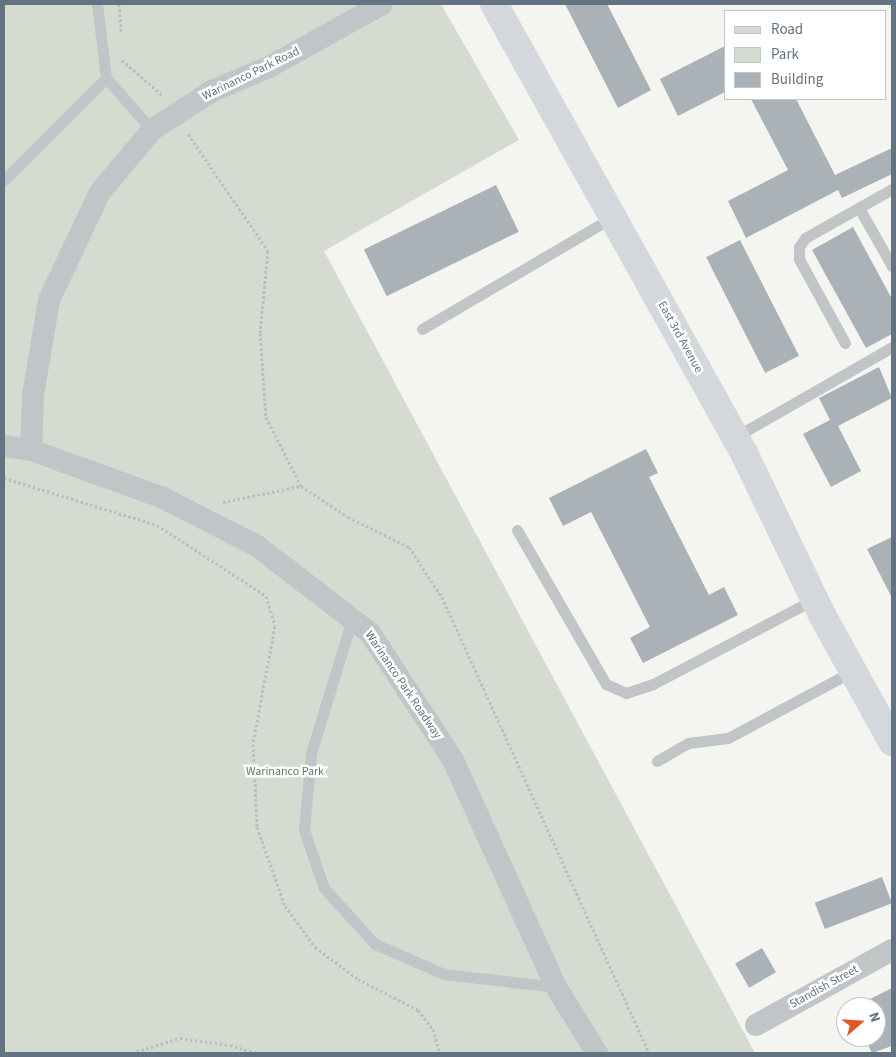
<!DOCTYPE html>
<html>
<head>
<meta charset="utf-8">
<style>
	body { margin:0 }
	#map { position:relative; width:896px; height:1057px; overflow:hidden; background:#f4f5f0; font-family:"Source Sans 3",sans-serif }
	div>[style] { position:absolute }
	.green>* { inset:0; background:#d5dbd1 }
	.building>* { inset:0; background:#aab1b7; transform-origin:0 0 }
	.path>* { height:3px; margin-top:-1.5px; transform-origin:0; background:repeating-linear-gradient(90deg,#bbbdbf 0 2.5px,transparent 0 5px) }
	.lane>* { height:11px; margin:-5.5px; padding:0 5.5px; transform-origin:5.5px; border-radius:5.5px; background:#c1c5c8 }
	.street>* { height:22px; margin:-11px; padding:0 11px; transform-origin:11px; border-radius:11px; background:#c1c5c8 }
	.secondary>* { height:28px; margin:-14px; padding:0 14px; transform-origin:14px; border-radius:14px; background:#d4d8dc }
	span { translate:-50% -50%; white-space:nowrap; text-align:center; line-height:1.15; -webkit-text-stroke:5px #fff; paint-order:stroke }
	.street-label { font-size:12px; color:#637382 }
	.park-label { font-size:12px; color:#667962 }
	.frame { position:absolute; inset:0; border:5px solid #637382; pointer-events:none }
	.legend { position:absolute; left:724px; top:10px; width:162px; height:90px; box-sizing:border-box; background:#fff; border:1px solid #c1c7cd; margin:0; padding:6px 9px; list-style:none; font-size:15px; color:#637382 }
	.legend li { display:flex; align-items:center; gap:10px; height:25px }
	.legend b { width:25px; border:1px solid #c1c7cd }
	.north { position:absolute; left:836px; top:997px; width:50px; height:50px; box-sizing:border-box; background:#fff; border:1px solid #c1c7cd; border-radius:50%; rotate:71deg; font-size:14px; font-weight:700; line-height:20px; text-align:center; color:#637382 }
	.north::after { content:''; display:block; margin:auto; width:18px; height:22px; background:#e35522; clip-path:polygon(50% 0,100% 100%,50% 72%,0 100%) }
</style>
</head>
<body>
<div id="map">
	<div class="green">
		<i style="clip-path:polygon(4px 4px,441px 4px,519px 140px,324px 251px,755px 1053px,4px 1053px)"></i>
	</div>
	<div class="building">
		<i style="clip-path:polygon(565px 4px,607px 4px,651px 90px,618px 108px)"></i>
		<i style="clip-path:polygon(725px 46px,725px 92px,678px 116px,660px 79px)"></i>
		<i style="clip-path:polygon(751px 99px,796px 99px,835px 175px,892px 148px,892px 174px,842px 198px,838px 190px,746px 238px,728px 201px,788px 170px)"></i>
		<i style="left:496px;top:185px;width:52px;height:147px;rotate:64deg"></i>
		<i style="clip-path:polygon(853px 227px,892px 299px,892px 334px,866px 348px,812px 250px)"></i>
		<i style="left:740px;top:240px;width:130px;height:38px;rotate:63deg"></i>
		<i style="clip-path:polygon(879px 367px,892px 398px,838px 426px,861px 471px,831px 487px,803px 434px,830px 420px,819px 398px)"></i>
		<i style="clip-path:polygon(646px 449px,658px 473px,649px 477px,709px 595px,724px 587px,738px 615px,643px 663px,630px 638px,650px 627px,591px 512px,563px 526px,549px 498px)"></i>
		<i style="clip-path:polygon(892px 537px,892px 598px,867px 549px)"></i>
		<i style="left:882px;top:877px;width:28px;height:72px;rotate:69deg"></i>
		<i style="left:762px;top:948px;width:28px;height:31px;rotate:60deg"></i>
		<i style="clip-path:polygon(892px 988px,892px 1046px,872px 1053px,864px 1037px,876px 1037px,876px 1007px,854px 1007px)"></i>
	</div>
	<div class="path">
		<i style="left:119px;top:4px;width:29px;rotate:86deg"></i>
		<i style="left:122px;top:60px;width:53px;rotate:41.2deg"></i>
		<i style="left:188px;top:134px;width:142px;rotate:55.6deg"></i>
		<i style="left:268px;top:251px;width:82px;rotate:95.6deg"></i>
		<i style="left:260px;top:333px;width:84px;rotate:85.9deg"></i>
		<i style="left:266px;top:417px;width:77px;rotate:63.1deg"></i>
		<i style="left:301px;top:486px;width:56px;rotate:33.4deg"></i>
		<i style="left:348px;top:517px;width:68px;rotate:26.2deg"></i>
		<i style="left:409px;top:547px;width:60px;rotate:56.6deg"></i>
		<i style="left:442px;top:597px;width:501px;rotate:65.58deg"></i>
		<i style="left:4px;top:478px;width:160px;rotate:17.1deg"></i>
		<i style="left:157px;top:525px;width:130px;rotate:33.1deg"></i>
		<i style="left:266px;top:596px;width:31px;rotate:73deg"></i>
		<i style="left:275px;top:626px;width:120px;rotate:100.6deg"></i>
		<i style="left:253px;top:744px;width:83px;rotate:87.2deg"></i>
		<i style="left:257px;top:827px;width:84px;rotate:70.5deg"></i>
		<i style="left:285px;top:906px;width:51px;rotate:53.8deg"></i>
		<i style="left:315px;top:947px;width:54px;rotate:36.7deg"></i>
		<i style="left:358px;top:979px;width:68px;rotate:27.3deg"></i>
		<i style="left:418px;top:1010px;width:24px;rotate:52deg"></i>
		<i style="left:433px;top:1029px;width:25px;rotate:74deg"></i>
		<i style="left:223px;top:502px;width:79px;rotate:-11.7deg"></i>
		<i style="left:132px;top:1053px;width:50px;rotate:-17.4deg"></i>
		<i style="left:180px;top:1038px;width:50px;rotate:8deg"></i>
		<i style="left:230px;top:1045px;width:28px;rotate:17deg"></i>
	</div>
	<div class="lane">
		<i style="left:97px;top:4px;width:75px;rotate:83.1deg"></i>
		<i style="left:106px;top:78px;width:69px;rotate:48.5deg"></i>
		<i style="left:4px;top:180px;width:144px;rotate:-45deg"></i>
		<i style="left:859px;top:208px;width:67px;rotate:60.4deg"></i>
		<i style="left:422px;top:329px;width:221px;rotate:-30.4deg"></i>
		<i style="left:845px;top:343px;width:96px;rotate:-118.7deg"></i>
		<i style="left:799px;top:259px;width:12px;rotate:-90deg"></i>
		<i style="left:799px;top:247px;width:11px;rotate:-56deg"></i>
		<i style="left:805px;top:238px;width:100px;rotate:-29.4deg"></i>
		<i style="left:735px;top:437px;width:181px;rotate:-29.8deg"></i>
		<i style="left:517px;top:530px;width:178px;rotate:60deg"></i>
		<i style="left:606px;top:684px;width:22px;rotate:24deg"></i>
		<i style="left:626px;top:693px;width:28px;rotate:-18deg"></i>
		<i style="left:653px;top:684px;width:183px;rotate:-27.7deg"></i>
		<i style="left:352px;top:619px;width:140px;rotate:107deg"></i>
		<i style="left:311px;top:753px;width:77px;rotate:95.2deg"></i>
		<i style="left:304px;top:830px;width:61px;rotate:71deg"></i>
		<i style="left:324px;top:888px;width:76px;rotate:47.7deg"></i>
		<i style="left:375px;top:944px;width:75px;rotate:23.5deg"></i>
		<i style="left:444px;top:974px;width:113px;rotate:6.6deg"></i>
		<i style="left:657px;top:761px;width:36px;rotate:-30deg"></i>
		<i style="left:688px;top:743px;width:40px;rotate:-7.1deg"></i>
		<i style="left:728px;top:738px;width:142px;rotate:-28.2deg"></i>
	</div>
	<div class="street">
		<i style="left:4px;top:446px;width:27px;rotate:8deg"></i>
		<i style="left:31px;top:450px;width:138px;rotate:19.9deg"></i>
		<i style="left:161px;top:497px;width:108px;rotate:27deg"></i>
		<i style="left:257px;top:546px;width:143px;rotate:37.6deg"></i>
		<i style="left:370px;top:633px;width:152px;rotate:56.8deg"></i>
		<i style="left:453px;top:760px;width:249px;rotate:65.6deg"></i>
		<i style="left:556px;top:987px;width:78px;rotate:58.2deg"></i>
		<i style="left:31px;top:450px;width:55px;rotate:-87.9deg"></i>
		<i style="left:33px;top:395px;width:96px;rotate:-80.4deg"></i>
		<i style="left:49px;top:300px;width:119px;rotate:-64.7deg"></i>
		<i style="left:100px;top:192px;width:81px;rotate:-50deg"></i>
		<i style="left:152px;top:130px;width:72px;rotate:-33deg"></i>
		<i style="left:212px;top:91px;width:62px;rotate:-22.8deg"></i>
		<i style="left:269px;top:67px;width:129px;rotate:-29.1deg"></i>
		<i style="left:756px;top:1025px;width:155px;rotate:-28.9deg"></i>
	</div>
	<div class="secondary">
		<i style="left:494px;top:4px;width:514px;rotate:60.89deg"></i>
		<i style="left:744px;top:453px;width:180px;rotate:64.3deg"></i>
		<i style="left:822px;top:615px;width:145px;rotate:61.1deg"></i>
	</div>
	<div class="street-label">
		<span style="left:251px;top:74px;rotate:-26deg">Warinanco Park Road</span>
		<span style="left:680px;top:337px;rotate:61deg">East 3rd Avenue</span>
		<span style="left:403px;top:685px;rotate:56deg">Warinanco Park Roadway</span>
		<span style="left:824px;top:987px;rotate:-29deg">Standish Street</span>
	</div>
	<div class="park-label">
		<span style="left:285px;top:772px">Warinanco Park</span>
	</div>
	<div class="frame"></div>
	<ul class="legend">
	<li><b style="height:6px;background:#d4d8dc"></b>Road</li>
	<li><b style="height:14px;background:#d5dbd1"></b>Park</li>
	<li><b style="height:14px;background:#aab1b7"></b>Building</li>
	</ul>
	<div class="north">N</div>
</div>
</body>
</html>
